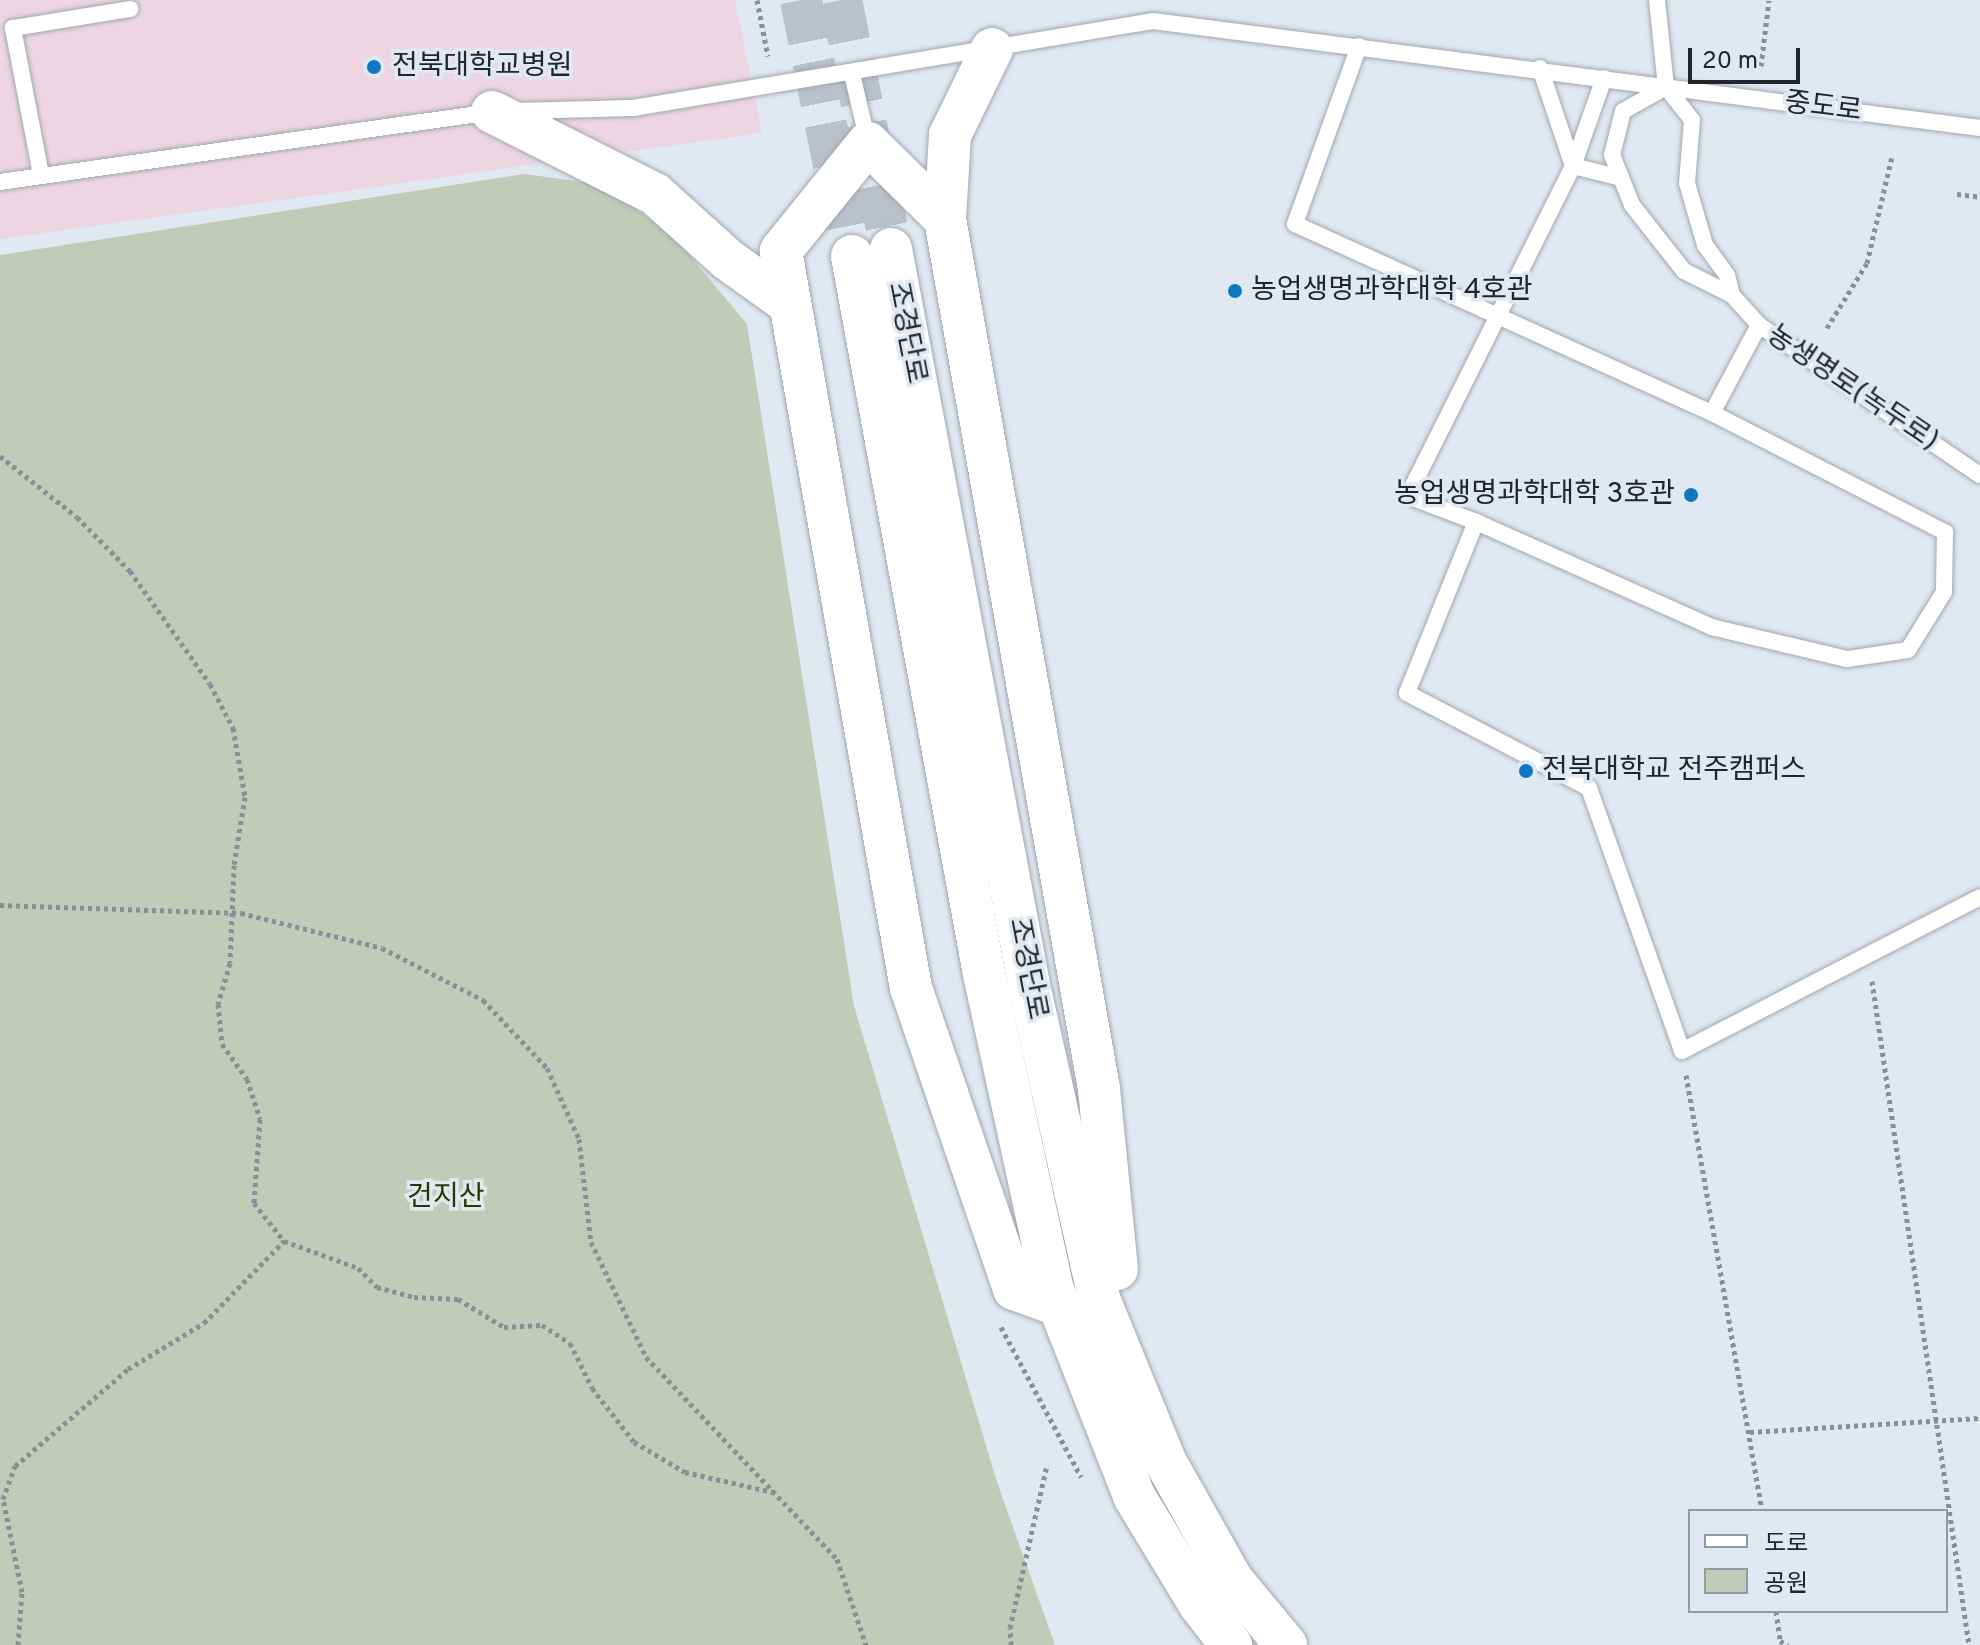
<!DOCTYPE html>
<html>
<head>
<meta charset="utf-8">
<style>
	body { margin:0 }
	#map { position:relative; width:1980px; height:1645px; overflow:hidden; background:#e0e8f2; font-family:Overpass,"Noto Sans KR",sans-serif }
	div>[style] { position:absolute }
	.medical>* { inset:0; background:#edd6e2 }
	.green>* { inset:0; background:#c4cab8 }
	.tertiary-tunnel>* { height:42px; margin-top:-21px; transform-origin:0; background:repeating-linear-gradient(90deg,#bac1ca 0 42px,transparent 0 63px) }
	.path>* { height:5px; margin-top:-2.5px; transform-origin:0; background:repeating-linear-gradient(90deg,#898f96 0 4px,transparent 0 8px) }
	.roads { filter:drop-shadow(0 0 2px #a0a7b1) drop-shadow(0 0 2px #a0a7b1) }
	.service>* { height:16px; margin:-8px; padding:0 8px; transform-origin:8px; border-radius:8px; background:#fff }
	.tertiary>* { height:42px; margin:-21px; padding:0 21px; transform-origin:21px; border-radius:21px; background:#fff }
	.dots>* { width:22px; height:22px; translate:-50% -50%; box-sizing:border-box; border:4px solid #e0e8f2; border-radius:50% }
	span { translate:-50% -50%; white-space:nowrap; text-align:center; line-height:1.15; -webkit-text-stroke:7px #e0e8f2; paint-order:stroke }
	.poi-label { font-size:28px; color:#222529 }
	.left { translate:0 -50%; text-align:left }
	.right { translate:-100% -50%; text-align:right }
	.street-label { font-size:28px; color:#222529 }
	.park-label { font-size:28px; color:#2b3603 }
	.legend { position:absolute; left:1688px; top:1509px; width:260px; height:104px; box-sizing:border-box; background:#e0e8f2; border:2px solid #949aa2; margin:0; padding:10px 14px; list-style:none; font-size:24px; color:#222529 }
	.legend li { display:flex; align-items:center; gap:16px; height:40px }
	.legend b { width:40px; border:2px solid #949aa2 }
	.scale { position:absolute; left:1688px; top:48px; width:112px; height:36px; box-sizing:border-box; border:4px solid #222529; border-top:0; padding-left:10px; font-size:24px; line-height:28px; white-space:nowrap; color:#222529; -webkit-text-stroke:6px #e0e8f2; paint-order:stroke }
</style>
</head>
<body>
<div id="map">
	<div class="medical">
		<i style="clip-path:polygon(0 0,735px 0,762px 133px,0 239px)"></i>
	</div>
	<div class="green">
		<i style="clip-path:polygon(525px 174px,604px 185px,677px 240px,747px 324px,854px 1006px,997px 1482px,1055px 1645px,0 1645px,0 255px)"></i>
	</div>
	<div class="tertiary-tunnel">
		<i style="left:801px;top:0;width:261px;rotate:78.7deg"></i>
		<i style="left:841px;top:0;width:254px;rotate:78.6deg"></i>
	</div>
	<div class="path">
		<i style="left:757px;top:0;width:57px;rotate:78.9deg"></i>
		<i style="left:1761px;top:66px;width:66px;rotate:-83.1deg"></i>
		<i style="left:1957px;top:194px;width:23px;rotate:7deg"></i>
		<i style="left:1827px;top:328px;width:76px;rotate:-58.4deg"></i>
		<i style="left:1867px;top:263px;width:110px;rotate:-76.8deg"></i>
		<i style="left:0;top:456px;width:98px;rotate:38.4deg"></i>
		<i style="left:77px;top:517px;width:76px;rotate:45.5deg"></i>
		<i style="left:130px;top:571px;width:138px;rotate:54.7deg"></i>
		<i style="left:210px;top:684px;width:50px;rotate:62.4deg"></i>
		<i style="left:233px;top:728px;width:70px;rotate:80.1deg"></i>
		<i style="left:245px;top:797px;width:69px;rotate:99.2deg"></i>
		<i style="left:234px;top:865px;width:98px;rotate:92.3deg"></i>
		<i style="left:230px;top:963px;width:43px;rotate:106.3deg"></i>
		<i style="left:218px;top:1004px;width:40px;rotate:84.3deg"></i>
		<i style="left:222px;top:1044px;width:43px;rotate:54.5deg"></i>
		<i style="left:247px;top:1079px;width:42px;rotate:72deg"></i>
		<i style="left:260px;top:1119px;width:84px;rotate:94.1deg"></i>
		<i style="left:254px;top:1203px;width:48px;rotate:51.7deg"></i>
		<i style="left:284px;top:1241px;width:79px;rotate:20deg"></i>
		<i style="left:358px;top:1268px;width:27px;rotate:45deg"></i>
		<i style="left:377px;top:1287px;width:38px;rotate:15deg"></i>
		<i style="left:414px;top:1297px;width:44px;rotate:2.6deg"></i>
		<i style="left:458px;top:1299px;width:54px;rotate:31.3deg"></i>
		<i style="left:504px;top:1327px;width:38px;rotate:-3deg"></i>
		<i style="left:542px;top:1325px;width:33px;rotate:33deg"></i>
		<i style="left:570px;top:1343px;width:50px;rotate:63.9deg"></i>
		<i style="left:592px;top:1388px;width:68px;rotate:52.1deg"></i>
		<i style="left:634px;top:1442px;width:59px;rotate:30.5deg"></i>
		<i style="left:685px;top:1472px;width:90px;rotate:12.8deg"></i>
		<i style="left:0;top:905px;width:241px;rotate:1.9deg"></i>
		<i style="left:241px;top:913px;width:145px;rotate:13.9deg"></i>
		<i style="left:382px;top:948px;width:114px;rotate:27.2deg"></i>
		<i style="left:483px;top:1000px;width:93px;rotate:46.7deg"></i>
		<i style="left:547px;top:1068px;width:78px;rotate:65.7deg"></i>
		<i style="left:579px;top:1139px;width:104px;rotate:83.4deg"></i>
		<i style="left:591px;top:1242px;width:127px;rotate:64.4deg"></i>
		<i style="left:646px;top:1357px;width:278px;rotate:46.6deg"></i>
		<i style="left:837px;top:1559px;width:91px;rotate:71.4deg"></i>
		<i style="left:1872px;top:981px;width:671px;rotate:81.69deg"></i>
		<i style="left:1686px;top:1075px;width:443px;rotate:80.1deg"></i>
		<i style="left:1001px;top:1327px;width:170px;rotate:61.9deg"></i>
		<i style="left:1750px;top:1432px;width:230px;rotate:-3.5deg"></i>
		<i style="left:1776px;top:1611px;width:30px;rotate:82deg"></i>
		<i style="left:1780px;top:1641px;width:9px;rotate:27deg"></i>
		<i style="left:18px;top:1645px;width:53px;rotate:-85.7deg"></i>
		<i style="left:22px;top:1592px;width:95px;rotate:-101.5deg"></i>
		<i style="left:3px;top:1499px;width:35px;rotate:-70deg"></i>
		<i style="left:15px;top:1466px;width:149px;rotate:-40.6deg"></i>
		<i style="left:128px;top:1369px;width:89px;rotate:-31.2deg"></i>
		<i style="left:204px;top:1323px;width:115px;rotate:-45.7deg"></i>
		<i style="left:1011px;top:1645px;width:17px;rotate:-93deg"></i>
		<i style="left:1010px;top:1628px;width:167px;rotate:-77.2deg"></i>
	</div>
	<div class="roads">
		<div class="service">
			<i style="left:1657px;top:0;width:87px;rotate:84.1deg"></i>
			<i style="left:1359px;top:46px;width:189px;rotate:109.8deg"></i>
			<i style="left:1295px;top:224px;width:458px;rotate:24.4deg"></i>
			<i style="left:1712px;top:413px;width:262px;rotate:27.1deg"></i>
			<i style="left:1945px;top:532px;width:60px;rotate:91deg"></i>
			<i style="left:1944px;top:592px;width:68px;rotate:121.8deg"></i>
			<i style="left:1908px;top:650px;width:62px;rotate:171.6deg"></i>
			<i style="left:1847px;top:659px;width:139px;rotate:-166.7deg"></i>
			<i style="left:1712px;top:627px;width:258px;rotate:-156deg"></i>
			<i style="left:1540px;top:68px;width:103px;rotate:71.4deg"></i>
			<i style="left:852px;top:74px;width:70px;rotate:76.8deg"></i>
			<i style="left:1604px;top:78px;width:93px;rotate:109.4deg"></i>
			<i style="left:1573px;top:166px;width:369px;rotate:116.6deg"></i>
			<i style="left:1408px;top:496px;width:73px;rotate:20.9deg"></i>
			<i style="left:1476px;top:522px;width:184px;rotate:112deg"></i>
			<i style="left:1407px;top:693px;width:205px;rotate:27.6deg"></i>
			<i style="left:1589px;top:788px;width:279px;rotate:70.5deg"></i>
			<i style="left:1682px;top:1051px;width:335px;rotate:-27.3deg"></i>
			<i style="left:1666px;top:87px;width:49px;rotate:150.8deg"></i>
			<i style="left:1623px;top:111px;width:45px;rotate:104deg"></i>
			<i style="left:1612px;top:155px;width:54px;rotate:68.2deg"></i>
			<i style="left:1632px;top:205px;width:84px;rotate:51.8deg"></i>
			<i style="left:1684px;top:271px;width:54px;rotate:26.6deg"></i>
			<i style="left:1732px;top:295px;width:40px;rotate:48deg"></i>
			<i style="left:1759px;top:325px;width:267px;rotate:34.2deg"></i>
			<i style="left:1666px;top:87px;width:42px;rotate:51.8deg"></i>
			<i style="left:1692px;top:120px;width:63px;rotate:94.5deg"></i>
			<i style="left:1687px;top:183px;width:65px;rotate:73.8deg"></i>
			<i style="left:1705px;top:245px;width:37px;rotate:54deg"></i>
			<i style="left:1727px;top:275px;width:21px;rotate:76deg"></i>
			<i style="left:516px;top:111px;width:117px;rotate:-1.5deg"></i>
			<i style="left:633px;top:108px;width:527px;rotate:-9.5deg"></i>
			<i style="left:1153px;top:21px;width:834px;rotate:7.37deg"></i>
			<i style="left:1573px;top:166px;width:49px;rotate:14deg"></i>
			<i style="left:41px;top:175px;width:150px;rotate:-100.8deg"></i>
			<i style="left:13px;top:28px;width:119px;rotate:-9.2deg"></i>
			<i style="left:0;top:182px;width:498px;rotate:-8.1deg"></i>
			<i style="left:1712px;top:413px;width:100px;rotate:-61.9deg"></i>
		</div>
		<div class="tertiary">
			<i style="left:992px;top:49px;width:96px;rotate:116deg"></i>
			<i style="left:950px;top:135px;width:84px;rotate:93.4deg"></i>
			<i style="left:945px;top:219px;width:884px;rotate:79.96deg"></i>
			<i style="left:1099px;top:1089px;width:181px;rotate:84.3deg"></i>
			<i style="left:492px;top:112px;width:182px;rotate:26.7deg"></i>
			<i style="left:655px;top:194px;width:97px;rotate:42.1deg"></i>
			<i style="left:727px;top:259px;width:74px;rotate:35.6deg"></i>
			<i style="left:945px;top:219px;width:108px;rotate:-135.4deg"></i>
			<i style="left:868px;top:143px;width:139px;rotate:128.9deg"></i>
			<i style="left:781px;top:251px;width:748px;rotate:80deg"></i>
			<i style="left:911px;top:988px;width:318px;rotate:71.1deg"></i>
			<i style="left:1014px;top:1289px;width:50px;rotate:19.9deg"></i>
			<i style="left:891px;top:249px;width:749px;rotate:79.38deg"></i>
			<i style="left:1029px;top:985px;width:322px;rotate:77.4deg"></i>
			<i style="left:1099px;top:1299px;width:175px;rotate:67.8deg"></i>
			<i style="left:1165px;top:1461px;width:137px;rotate:60.6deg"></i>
			<i style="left:1232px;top:1580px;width:85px;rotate:50.3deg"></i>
			<i style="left:852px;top:256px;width:730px;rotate:79.58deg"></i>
			<i style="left:984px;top:974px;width:323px;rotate:77.7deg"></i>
			<i style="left:1053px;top:1290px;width:221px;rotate:68.5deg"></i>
			<i style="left:1134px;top:1496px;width:127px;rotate:58.8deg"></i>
			<i style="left:1200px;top:1605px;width:51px;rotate:52.2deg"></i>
		</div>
	</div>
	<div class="dots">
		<i style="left:374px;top:67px;background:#1177c2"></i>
		<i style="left:1235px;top:291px;background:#1177c2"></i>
		<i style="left:1691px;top:495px;background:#1177c2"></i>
		<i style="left:1526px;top:771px;background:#1177c2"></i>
	</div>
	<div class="poi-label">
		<span class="left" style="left:392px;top:67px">전북대학교병원</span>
		<span class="left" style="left:1251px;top:291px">농업생명과학대학 4호관</span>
		<span class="right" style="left:1675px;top:495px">농업생명과학대학 3호관</span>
		<span class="left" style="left:1542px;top:771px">전북대학교 전주캠퍼스</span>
	</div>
	<div class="street-label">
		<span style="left:1823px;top:108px;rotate:7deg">중도로</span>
		<span style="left:906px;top:333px;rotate:79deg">조경단로</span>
		<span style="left:1852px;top:389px;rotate:34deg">농생명로(녹두로)</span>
		<span style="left:1027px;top:969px;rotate:79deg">조경단로</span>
	</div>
	<div class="park-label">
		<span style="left:446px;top:1198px">건지산</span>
	</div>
	<ul class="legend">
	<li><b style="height:10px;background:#fff"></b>도로</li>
	<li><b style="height:22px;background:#c4cab8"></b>공원</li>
	</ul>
	<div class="scale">20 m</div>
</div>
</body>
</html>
